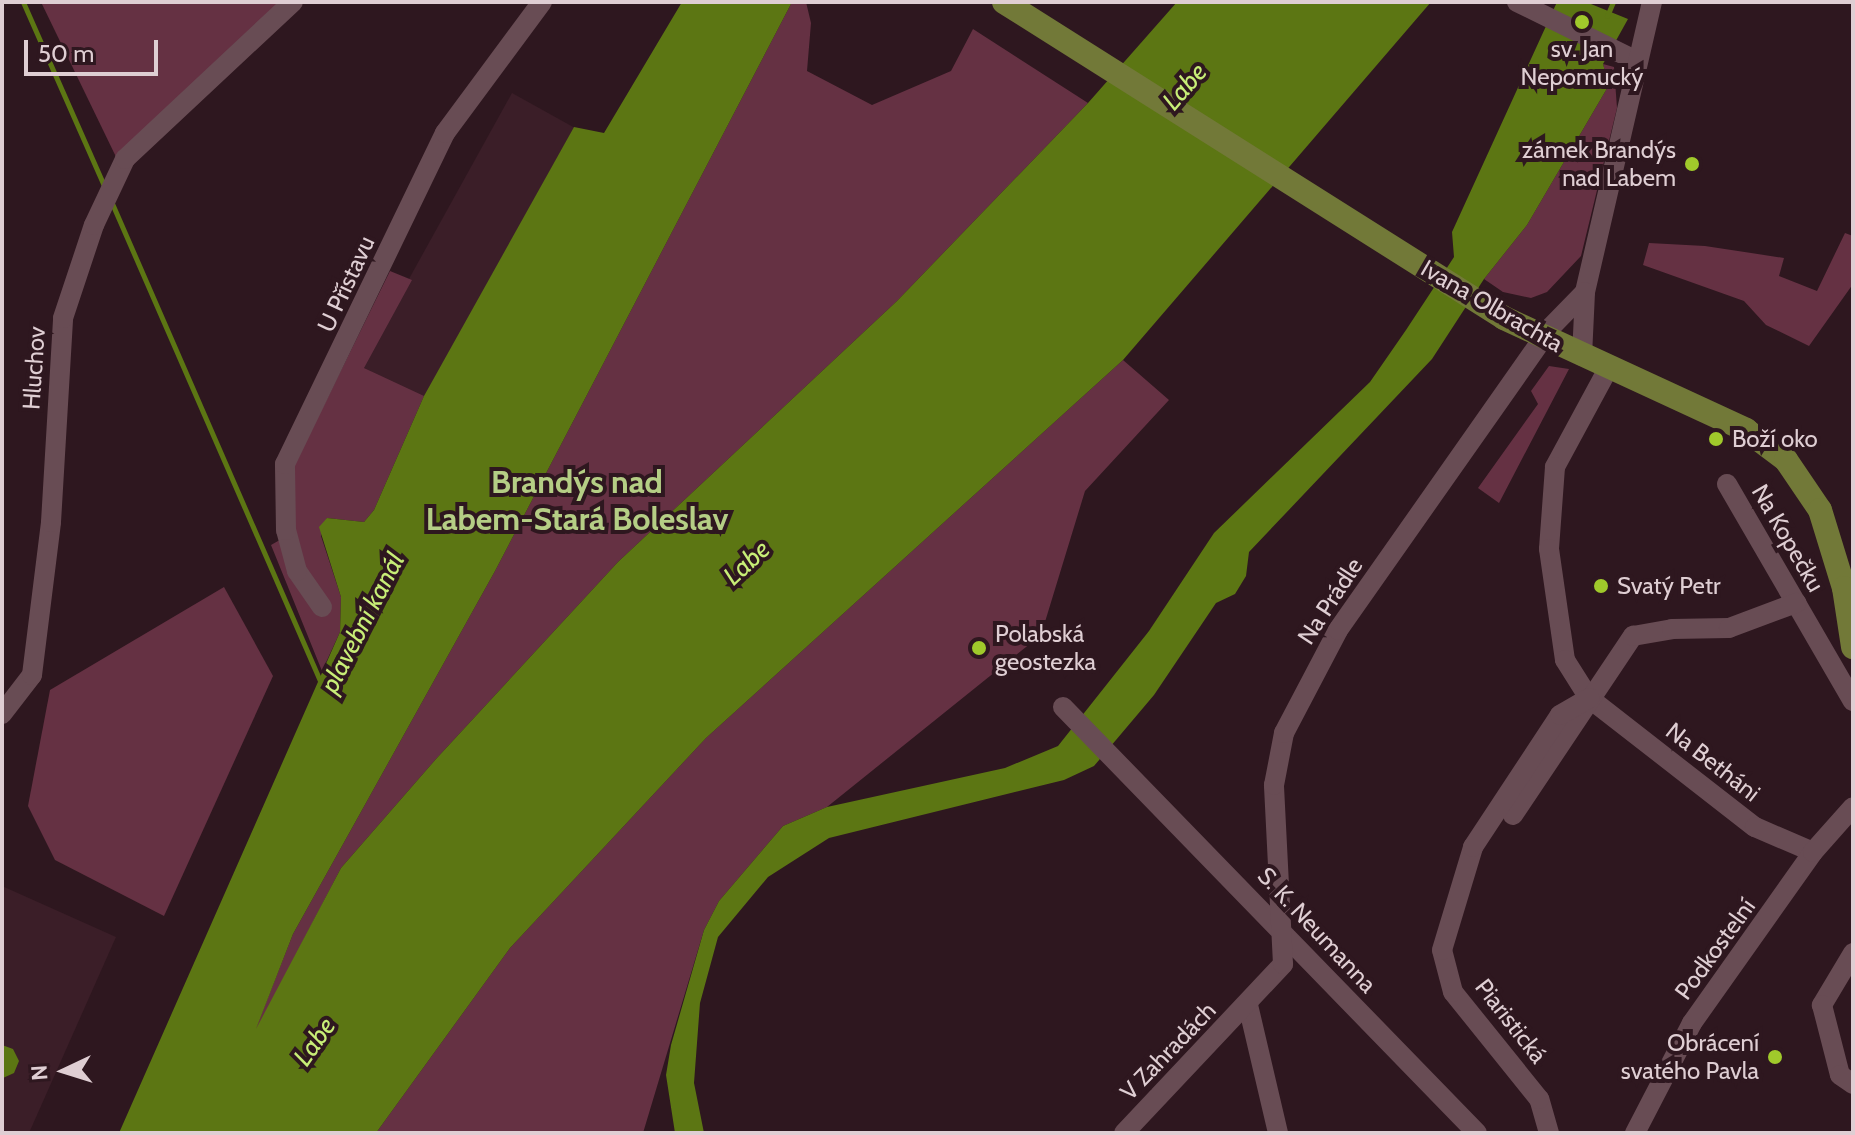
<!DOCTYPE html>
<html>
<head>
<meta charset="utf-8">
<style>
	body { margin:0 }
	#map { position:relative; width:1855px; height:1135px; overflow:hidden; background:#2e171f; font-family:Cabin,sans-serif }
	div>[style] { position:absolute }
	.built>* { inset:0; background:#3b1e28; transform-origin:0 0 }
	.green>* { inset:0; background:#653143 }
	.water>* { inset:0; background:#5c7613 }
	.stream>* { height:5px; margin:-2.5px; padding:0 2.5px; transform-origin:2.5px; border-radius:2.5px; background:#5c7613 }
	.minor>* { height:20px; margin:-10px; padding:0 10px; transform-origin:10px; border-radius:10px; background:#684c54 }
	.major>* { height:24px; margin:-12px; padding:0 12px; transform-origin:12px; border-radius:12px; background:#727938 }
	.dots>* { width:22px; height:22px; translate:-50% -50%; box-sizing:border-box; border:4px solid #2e171f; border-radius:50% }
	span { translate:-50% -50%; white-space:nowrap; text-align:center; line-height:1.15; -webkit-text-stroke:8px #2e171f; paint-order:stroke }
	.poi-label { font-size:24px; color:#dfced3 }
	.right { translate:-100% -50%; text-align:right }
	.left { translate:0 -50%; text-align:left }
	.street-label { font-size:24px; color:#dfced3 }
	.water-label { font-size:26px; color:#c8ee77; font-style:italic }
	.district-label { font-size:32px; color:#b5ce85; font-weight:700 }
	.frame { position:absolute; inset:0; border:4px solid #dfced3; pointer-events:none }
	.north { position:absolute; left:24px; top:1031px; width:80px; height:80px; -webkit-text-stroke:6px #2e171f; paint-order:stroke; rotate:266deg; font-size:22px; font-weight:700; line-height:32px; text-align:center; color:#dfced3 }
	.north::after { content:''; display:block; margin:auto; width:28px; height:36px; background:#dfced3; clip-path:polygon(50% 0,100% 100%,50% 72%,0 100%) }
	.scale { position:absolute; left:24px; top:40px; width:134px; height:36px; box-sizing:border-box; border:4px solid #dfced3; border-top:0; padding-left:10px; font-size:24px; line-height:28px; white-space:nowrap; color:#dfced3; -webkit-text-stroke:6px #2e171f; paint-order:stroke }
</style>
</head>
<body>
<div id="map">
	<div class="built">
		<i style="left:512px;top:93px;width:71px;height:312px;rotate:29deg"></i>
		<i style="clip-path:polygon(2px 886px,116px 937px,29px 1133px,2px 1133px)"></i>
	</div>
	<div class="green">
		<i style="clip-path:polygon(41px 2px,285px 2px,118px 161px)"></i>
		<i style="clip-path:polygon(792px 2px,806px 2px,811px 23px,807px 71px,872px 105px,951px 71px,973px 29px,1088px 103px,897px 301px,618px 562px,436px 759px,341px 868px,250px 1043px,293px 934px,495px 571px)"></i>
		<i style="clip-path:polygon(1603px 64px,1614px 67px,1617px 108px,1581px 256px,1547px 292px,1531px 298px,1503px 292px,1484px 279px,1527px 225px,1609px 85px)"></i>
		<i style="clip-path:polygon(1845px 233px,1853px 236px,1853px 284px,1809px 346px,1766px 325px,1744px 301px,1643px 265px,1649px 243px,1705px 246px,1784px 258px,1779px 276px,1817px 291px)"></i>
		<i style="clip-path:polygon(390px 271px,412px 280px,364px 368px,424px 396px,374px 510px,364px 522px,327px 518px,321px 536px,341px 597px,340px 632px,322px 671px,271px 545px,292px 533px,293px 468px)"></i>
		<i style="clip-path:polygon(1123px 360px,1169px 400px,1085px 491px,1041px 635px,827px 807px,783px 826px,719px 901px,704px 930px,643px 1133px,376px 1133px,510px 948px,706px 738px)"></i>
		<i style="clip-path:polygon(1549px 366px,1569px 369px,1499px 503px,1478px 488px,1538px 404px,1531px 391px)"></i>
		<i style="clip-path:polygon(224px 587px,273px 676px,164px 916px,55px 860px,28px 806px,50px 690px)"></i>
	</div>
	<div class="water">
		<i style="clip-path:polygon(682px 2px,792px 2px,495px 571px,293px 934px,256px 1029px,341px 868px,436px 759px,618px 562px,897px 301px,1088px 103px,1177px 2px,1431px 2px,1123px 360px,706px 738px,510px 948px,376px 1133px,119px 1133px,340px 632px,341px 597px,319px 527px,327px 518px,364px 522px,374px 510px,424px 396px,574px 127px,604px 133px)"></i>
		<i style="clip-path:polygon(1557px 2px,1586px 2px,1628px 19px,1603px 64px,1609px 85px,1527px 225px,1484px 279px,1432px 359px,1249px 552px,1246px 576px,1235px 594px,1216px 603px,1154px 695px,1094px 766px,1064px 780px,829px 838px,768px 877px,718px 937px,700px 1003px,694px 1083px,704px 1133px,675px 1133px,666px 1075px,671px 1045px,704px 930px,719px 901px,783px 826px,827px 807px,1005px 768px,1058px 746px,1149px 631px,1214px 533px,1370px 382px,1406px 330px,1454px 257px,1452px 232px)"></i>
		<i style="clip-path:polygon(2px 1045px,13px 1049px,19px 1061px,14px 1073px,3px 1078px)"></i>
	</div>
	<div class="stream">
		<i style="left:23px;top:2px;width:203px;rotate:66.2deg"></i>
		<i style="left:1607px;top:16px;width:15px;rotate:-67deg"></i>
		<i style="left:111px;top:201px;width:526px;rotate:66.46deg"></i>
	</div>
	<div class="minor">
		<i style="left:1517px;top:2px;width:134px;rotate:26.2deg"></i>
		<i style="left:1582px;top:356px;width:64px;rotate:-87.3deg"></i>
		<i style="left:1585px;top:292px;width:298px;rotate:-77deg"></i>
		<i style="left:1609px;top:367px;width:114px;rotate:118.4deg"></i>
		<i style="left:1555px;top:467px;width:82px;rotate:94.2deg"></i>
		<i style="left:1549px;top:549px;width:112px;rotate:81.8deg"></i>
		<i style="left:1565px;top:660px;width:45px;rotate:57.7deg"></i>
		<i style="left:1589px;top:698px;width:210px;rotate:37.9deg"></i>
		<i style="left:1755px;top:827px;width:63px;rotate:23.3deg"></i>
		<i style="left:1727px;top:484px;width:251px;rotate:59.9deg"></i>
		<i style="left:322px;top:607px;width:44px;rotate:-124.8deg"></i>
		<i style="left:297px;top:571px;width:42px;rotate:-105deg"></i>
		<i style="left:286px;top:530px;width:66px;rotate:-90.9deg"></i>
		<i style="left:285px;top:464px;width:368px;rotate:-64.2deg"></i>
		<i style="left:445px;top:133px;width:163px;rotate:-53.5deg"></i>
		<i style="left:1063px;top:707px;width:594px;rotate:45.82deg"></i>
		<i style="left:2px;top:714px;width:49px;rotate:-52.4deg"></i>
		<i style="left:32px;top:675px;width:154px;rotate:-82.9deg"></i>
		<i style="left:51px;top:522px;width:204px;rotate:-86.6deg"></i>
		<i style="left:63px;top:318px;width:98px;rotate:-71.6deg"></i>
		<i style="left:94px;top:225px;width:73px;rotate:-64.8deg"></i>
		<i style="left:125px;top:159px;width:230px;rotate:-43.1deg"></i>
		<i style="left:1513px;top:815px;width:216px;rotate:-56.2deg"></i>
		<i style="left:1633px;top:636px;width:40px;rotate:-10deg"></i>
		<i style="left:1672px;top:629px;width:57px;rotate:-1deg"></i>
		<i style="left:1729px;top:628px;width:72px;rotate:-20.5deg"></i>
		<i style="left:1853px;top:953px;width:61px;rotate:120.8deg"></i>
		<i style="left:1822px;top:1005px;width:72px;rotate:75.6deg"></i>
		<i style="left:1840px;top:1075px;width:16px;rotate:35deg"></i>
		<i style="left:1248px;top:1005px;width:131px;rotate:76.8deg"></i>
		<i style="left:1124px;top:1133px;width:232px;rotate:-46.7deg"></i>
		<i style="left:1283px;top:964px;width:179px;rotate:-92.9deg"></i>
		<i style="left:1274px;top:785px;width:53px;rotate:-79.1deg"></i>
		<i style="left:1284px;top:733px;width:116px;rotate:-62.3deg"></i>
		<i style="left:1338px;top:630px;width:369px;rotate:-54.9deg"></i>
		<i style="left:1550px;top:328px;width:50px;rotate:-45.8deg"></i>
		<i style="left:1549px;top:1133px;width:35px;rotate:-106deg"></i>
		<i style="left:1539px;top:1099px;width:137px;rotate:-128.8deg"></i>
		<i style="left:1453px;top:992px;width:43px;rotate:-104.7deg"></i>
		<i style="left:1442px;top:950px;width:108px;rotate:-73.2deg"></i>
		<i style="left:1473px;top:847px;width:158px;rotate:-56.6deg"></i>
		<i style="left:1560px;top:715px;width:34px;rotate:-30deg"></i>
		<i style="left:1635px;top:1133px;width:124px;rotate:-62.6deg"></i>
		<i style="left:1692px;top:1023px;width:209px;rotate:-54.7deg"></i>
		<i style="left:1813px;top:852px;width:60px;rotate:-48.4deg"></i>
	</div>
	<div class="major">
		<i style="left:1004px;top:2px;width:591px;rotate:32.29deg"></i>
		<i style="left:1504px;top:318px;width:267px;rotate:24.8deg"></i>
		<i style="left:1746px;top:430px;width:50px;rotate:36.9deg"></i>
		<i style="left:1786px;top:460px;width:60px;rotate:55.8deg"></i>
		<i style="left:1820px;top:510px;width:82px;rotate:72.9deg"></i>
		<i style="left:1844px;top:588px;width:60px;rotate:81.3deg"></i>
	</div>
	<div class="dots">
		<i style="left:1582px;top:22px;background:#a0c92b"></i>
		<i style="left:1692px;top:164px;background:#a0c92b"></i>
		<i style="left:1716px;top:439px;background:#a0c92b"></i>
		<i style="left:1601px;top:586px;background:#a0c92b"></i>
		<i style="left:979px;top:648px;background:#a0c92b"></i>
		<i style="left:1775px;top:1057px;background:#a0c92b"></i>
	</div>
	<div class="poi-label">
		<span style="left:1582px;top:63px">sv. Jan<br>Nepomucký</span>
		<span class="right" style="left:1676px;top:164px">zámek Brandýs<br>nad Labem</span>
		<span class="left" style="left:1732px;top:439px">Boží oko</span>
		<span class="left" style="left:1617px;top:586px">Svatý Petr</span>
		<span class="left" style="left:995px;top:648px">Polabská<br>geostezka</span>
		<span class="right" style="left:1759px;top:1057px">Obrácení<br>svatého Pavla</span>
	</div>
	<div class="street-label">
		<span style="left:346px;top:284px;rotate:-65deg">U Přístavu</span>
		<span style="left:1492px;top:306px;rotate:30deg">Ivana Olbrachta</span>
		<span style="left:34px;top:368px;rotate:-86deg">Hluchov</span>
		<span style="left:1788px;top:538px;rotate:60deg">Na Kopečku</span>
		<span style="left:1330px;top:601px;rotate:-57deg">Na Prádle</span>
		<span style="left:1713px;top:762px;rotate:38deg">Na Betháni</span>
		<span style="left:1317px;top:930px;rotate:47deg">S. K. Neumanna</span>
		<span style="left:1715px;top:949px;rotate:-54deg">Podkostelní</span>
		<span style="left:1511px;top:1021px;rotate:52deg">Piaristická</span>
		<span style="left:1168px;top:1051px;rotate:-46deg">V Zahradách</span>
	</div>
	<div class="water-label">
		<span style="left:1185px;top:87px;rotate:-49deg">Labe</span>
		<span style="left:747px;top:563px;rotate:-43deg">Labe</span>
		<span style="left:363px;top:623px;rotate:-63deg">plavební kanál</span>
		<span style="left:315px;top:1042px;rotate:-55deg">Labe</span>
	</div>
	<div class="district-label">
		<span style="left:577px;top:501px">Brandýs nad<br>Labem-Stará Boleslav</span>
	</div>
	<div class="frame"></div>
	<div class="north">N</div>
	<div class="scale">50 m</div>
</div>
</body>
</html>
